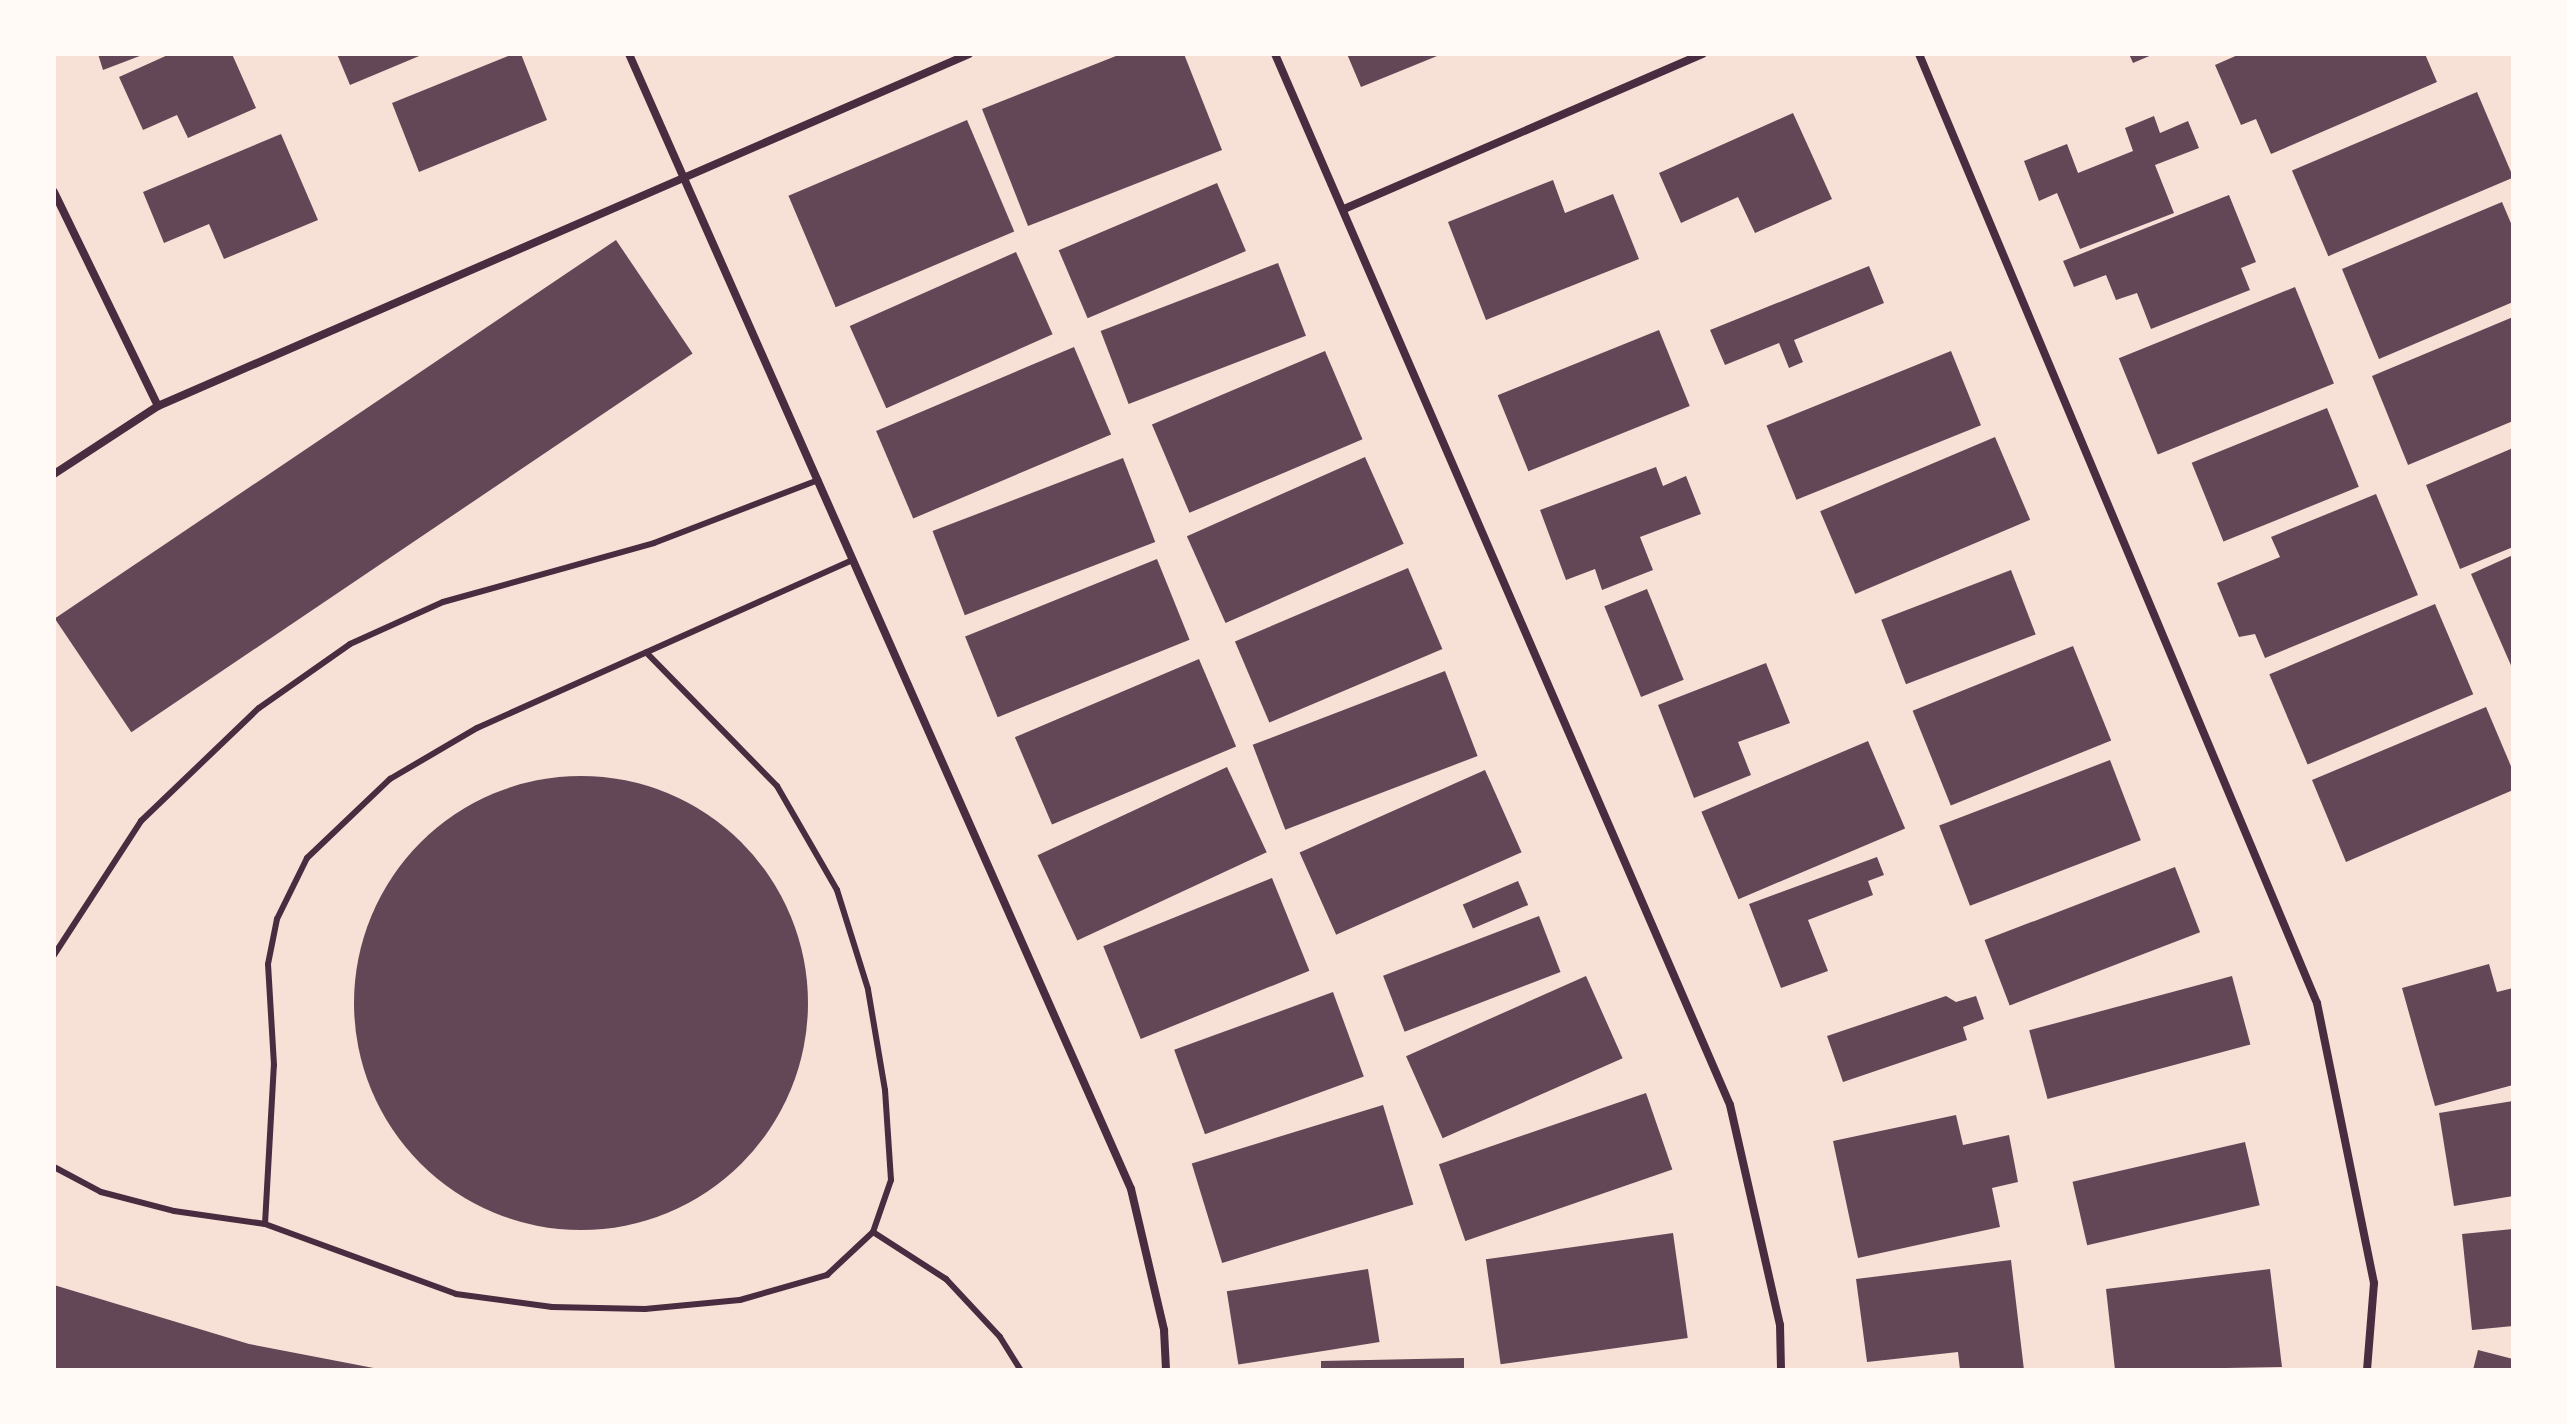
<!DOCTYPE html>
<html>
<head>
<meta charset="utf-8">
<style>
	body { margin:0 }
	#map { position:relative; width:2567px; height:1424px; overflow:hidden; background:#f7e1d7; font-family:"Golos Text",sans-serif }
	div>[style] { position:absolute }
	.building>* { inset:0; background:#644757; transform-origin:0 0 }
	.round { border-radius:50% }
	.service>* { height:6px; margin:-3px; padding:0 3px; transform-origin:3px; border-radius:3px; background:#4a2c40 }
	.minor>* { height:8px; margin:-4px; padding:0 4px; transform-origin:4px; border-radius:4px; background:#4a2c40 }
	span { translate:-50% -50%; white-space:nowrap; text-align:center; line-height:1.15; -webkit-text-stroke:7px #fffaf5; paint-order:stroke }
	.frame { position:absolute; inset:0; border:56px solid #fffaf5; pointer-events:none }
</style>
</head>
<body>
<div id="map">
	<div class="building">
		<i style="clip-path:polygon(98px 54px,145px 54px,103px 70px)"></i>
		<i style="clip-path:polygon(170px 54px,232px 54px,256px 108px,188px 138px,177px 115px,143px 130px,119px 77px)"></i>
		<i style="clip-path:polygon(337px 54px,424px 54px,350px 85px)"></i>
		<i style="clip-path:polygon(513px 54px,521px 54px,547px 120px,419px 172px,392px 103px)"></i>
		<i style="clip-path:polygon(1121px 54px,1184px 54px,1222px 150px,1028px 226px,982px 109px)"></i>
		<i style="clip-path:polygon(1347px 54px,1442px 54px,1361px 87px)"></i>
		<i style="clip-path:polygon(2129px 54px,2154px 54px,2133px 63px)"></i>
		<i style="clip-path:polygon(2240px 54px,2425px 54px,2437px 82px,2271px 154px,2256px 119px,2241px 125px,2215px 65px)"></i>
		<i style="left:2477px;top:92px;width:93px;height:201px;rotate:67deg"></i>
		<i style="clip-path:polygon(1793px 113px,1832px 199px,1755px 233px,1738px 197px,1681px 223px,1659px 173px)"></i>
		<i style="clip-path:polygon(2154px 116px,2160px 133px,2188px 121px,2199px 148px,2155px 165px,2174px 213px,2080px 249px,2057px 193px,2039px 201px,2024px 161px,2067px 144px,2078px 173px,2133px 151px,2125px 128px)"></i>
		<i style="left:967px;top:120px;width:121px;height:194px;rotate:67deg"></i>
		<i style="clip-path:polygon(281px 134px,318px 220px,224px 259px,209px 224px,164px 243px,143px 192px)"></i>
		<i style="clip-path:polygon(1553px 180px,1565px 213px,1613px 194px,1639px 259px,1486px 320px,1448px 222px)"></i>
		<i style="left:1217px;top:183px;width:74px;height:172px;rotate:67deg"></i>
		<i style="clip-path:polygon(2229px 195px,2256px 262px,2241px 268px,2250px 290px,2151px 329px,2137px 293px,2116px 300px,2106px 275px,2074px 287px,2063px 261px)"></i>
		<i style="clip-path:polygon(2502px 202px,2513px 228px,2513px 302px,2379px 359px,2342px 269px)"></i>
		<i style="left:616px;top:240px;width:137px;height:677px;rotate:56deg"></i>
		<i style="left:1016px;top:252px;width:90px;height:182px;rotate:66deg"></i>
		<i style="left:1278px;top:263px;width:78px;height:190px;rotate:69deg"></i>
		<i style="clip-path:polygon(1869px 266px,1884px 303px,1794px 340px,1803px 362px,1789px 368px,1779px 343px,1725px 365px,1710px 330px)"></i>
		<i style="left:2295px;top:287px;width:104px;height:190px;rotate:68deg"></i>
		<i style="clip-path:polygon(2513px 317px,2513px 421px,2408px 465px,2372px 376px)"></i>
		<i style="left:1659px;top:330px;width:82px;height:174px;rotate:68deg"></i>
		<i style="left:1074px;top:347px;width:95px;height:215px;rotate:67deg"></i>
		<i style="left:1325px;top:351px;width:96px;height:188px;rotate:67deg"></i>
		<i style="left:1951px;top:351px;width:80px;height:199px;rotate:68deg"></i>
		<i style="left:2327px;top:408px;width:85px;height:146px;rotate:68deg"></i>
		<i style="left:1995px;top:437px;width:90px;height:190px;rotate:67deg"></i>
		<i style="clip-path:polygon(2513px 448px,2513px 547px,2460px 569px,2426px 485px)"></i>
		<i style="left:1365px;top:457px;width:95px;height:195px;rotate:66deg"></i>
		<i style="left:1123px;top:458px;width:90px;height:204px;rotate:69deg"></i>
		<i style="clip-path:polygon(1656px 467px,1663px 486px,1686px 476px,1701px 514px,1640px 537px,1653px 570px,1602px 590px,1595px 569px,1566px 580px,1540px 510px)"></i>
		<i style="clip-path:polygon(2376px 494px,2418px 595px,2265px 658px,2255px 634px,2239px 637px,2217px 583px,2280px 557px,2271px 537px)"></i>
		<i style="clip-path:polygon(2513px 555px,2513px 670px,2471px 574px)"></i>
		<i style="left:1157px;top:559px;width:87px;height:207px;rotate:68deg"></i>
		<i style="left:1408px;top:568px;width:88px;height:188px;rotate:67deg"></i>
		<i style="left:2011px;top:570px;width:69px;height:139px;rotate:69deg"></i>
		<i style="left:1647px;top:589px;width:98px;height:46px;rotate:68deg"></i>
		<i style="left:2435px;top:604px;width:98px;height:180px;rotate:67deg"></i>
		<i style="left:2073px;top:646px;width:102px;height:173px;rotate:68deg"></i>
		<i style="left:1199px;top:659px;width:95px;height:200px;rotate:67deg"></i>
		<i style="clip-path:polygon(1766px 663px,1790px 723px,1738px 742px,1751px 775px,1694px 798px,1658px 705px)"></i>
		<i style="left:1445px;top:671px;width:91px;height:206px;rotate:69deg"></i>
		<i style="clip-path:polygon(2486px 707px,2513px 771px,2513px 790px,2346px 862px,2312px 780px)"></i>
		<i style="left:1868px;top:741px;width:95px;height:181px;rotate:67deg"></i>
		<i style="left:2110px;top:760px;width:86px;height:183px;rotate:69deg"></i>
		<i style="left:1227px;top:767px;width:94px;height:209px;rotate:65deg"></i>
		<i style="left:1485px;top:770px;width:90px;height:203px;rotate:66deg"></i>
		<i class="round" style="left:354px;top:776px;width:454px;height:454px"></i>
		<i style="clip-path:polygon(1877px 857px,1884px 875px,1868px 881px,1873px 895px,1808px 920px,1828px 971px,1781px 988px,1749px 904px)"></i>
		<i style="left:2175px;top:867px;width:70px;height:204px;rotate:69deg"></i>
		<i style="left:1272px;top:878px;width:100px;height:182px;rotate:68deg"></i>
		<i style="left:1518px;top:881px;width:26px;height:60px;rotate:67deg"></i>
		<i style="left:1539px;top:916px;width:60px;height:167px;rotate:69deg"></i>
		<i style="clip-path:polygon(2489px 964px,2497px 992px,2513px 988px,2513px 1085px,2435px 1106px,2402px 988px)"></i>
		<i style="left:1586px;top:976px;width:90px;height:197px;rotate:66deg"></i>
		<i style="left:2232px;top:976px;width:71px;height:210px;rotate:75deg"></i>
		<i style="left:1333px;top:992px;width:90px;height:169px;rotate:70deg"></i>
		<i style="clip-path:polygon(1946px 996px,1956px 1002px,1976px 996px,1984px 1019px,1963px 1027px,1967px 1040px,1843px 1082px,1827px 1036px)"></i>
		<i style="left:1646px;top:1093px;width:81px;height:219px;rotate:71deg"></i>
		<i style="clip-path:polygon(2513px 1101px,2513px 1196px,2454px 1206px,2439px 1113px)"></i>
		<i style="left:1383px;top:1105px;width:104px;height:200px;rotate:73deg"></i>
		<i style="clip-path:polygon(1956px 1115px,1963px 1145px,2009px 1135px,2018px 1182px,1992px 1188px,2000px 1227px,1858px 1258px,1833px 1141px)"></i>
		<i style="left:2245px;top:1142px;width:65px;height:177px;rotate:77deg"></i>
		<i style="clip-path:polygon(2513px 1229px,2513px 1326px,2472px 1330px,2462px 1234px)"></i>
		<i style="left:1673px;top:1233px;width:106px;height:189px;rotate:82deg"></i>
		<i style="clip-path:polygon(2011px 1260px,2024px 1370px,1960px 1370px,1958px 1352px,1867px 1362px,1856px 1279px)"></i>
		<i style="left:1368px;top:1269px;width:74px;height:143px;rotate:81deg"></i>
		<i style="clip-path:polygon(2270px 1269px,2282px 1367px,2115px 1370px,2106px 1289px)"></i>
		<i style="clip-path:polygon(54px 1285px,249px 1344px,384px 1370px,54px 1370px)"></i>
		<i style="clip-path:polygon(2478px 1350px,2513px 1359px,2513px 1370px,2473px 1370px)"></i>
		<i style="clip-path:polygon(1464px 1358px,1464px 1370px,1321px 1370px,1321px 1361px)"></i>
	</div>
	<div class="service">
		<i style="left:54px;top:955px;width:160px;rotate:-57deg"></i>
		<i style="left:141px;top:821px;width:163px;rotate:-43.8deg"></i>
		<i style="left:259px;top:708px;width:111px;rotate:-35.1deg"></i>
		<i style="left:350px;top:644px;width:102px;rotate:-24.3deg"></i>
		<i style="left:443px;top:602px;width:219px;rotate:-15.6deg"></i>
		<i style="left:654px;top:543px;width:176px;rotate:-21deg"></i>
		<i style="left:54px;top:1167px;width:53px;rotate:28deg"></i>
		<i style="left:101px;top:1192px;width:75px;rotate:14.6deg"></i>
		<i style="left:174px;top:1211px;width:92px;rotate:8.1deg"></i>
		<i style="left:265px;top:1224px;width:203px;rotate:20.1deg"></i>
		<i style="left:456px;top:1294px;width:97px;rotate:7.7deg"></i>
		<i style="left:552px;top:1307px;width:93px;rotate:1.2deg"></i>
		<i style="left:645px;top:1309px;width:95px;rotate:-5.4deg"></i>
		<i style="left:740px;top:1300px;width:91px;rotate:-16deg"></i>
		<i style="left:827px;top:1275px;width:63px;rotate:-43.1deg"></i>
		<i style="left:873px;top:1232px;width:55px;rotate:-70.9deg"></i>
		<i style="left:891px;top:1180px;width:90px;rotate:-93.8deg"></i>
		<i style="left:885px;top:1090px;width:102px;rotate:-99.6deg"></i>
		<i style="left:868px;top:989px;width:104px;rotate:-107.4deg"></i>
		<i style="left:837px;top:890px;width:120px;rotate:-120deg"></i>
		<i style="left:777px;top:786px;width:187px;rotate:-134.4deg"></i>
		<i style="left:265px;top:1224px;width:159px;rotate:-86.8deg"></i>
		<i style="left:274px;top:1065px;width:101px;rotate:-93.4deg"></i>
		<i style="left:268px;top:964px;width:46px;rotate:-78.7deg"></i>
		<i style="left:277px;top:919px;width:68px;rotate:-63.8deg"></i>
		<i style="left:307px;top:858px;width:115px;rotate:-43.6deg"></i>
		<i style="left:390px;top:779px;width:101px;rotate:-30.4deg"></i>
		<i style="left:477px;top:728px;width:412px;rotate:-24.1deg"></i>
		<i style="left:873px;top:1232px;width:87px;rotate:32.8deg"></i>
		<i style="left:946px;top:1279px;width:79px;rotate:47deg"></i>
		<i style="left:1000px;top:1337px;width:39px;rotate:58deg"></i>
	</div>
	<div class="minor">
		<i style="left:629px;top:54px;width:1241px;rotate:66.14deg"></i>
		<i style="left:1131px;top:1189px;width:145px;rotate:76.8deg"></i>
		<i style="left:1164px;top:1330px;width:40px;rotate:87.1deg"></i>
		<i style="left:1275px;top:54px;width:1145px;rotate:66.59deg"></i>
		<i style="left:1730px;top:1105px;width:226px;rotate:77.2deg"></i>
		<i style="left:1780px;top:1325px;width:45px;rotate:88.7deg"></i>
		<i style="left:1919px;top:54px;width:1029px;rotate:67.25deg"></i>
		<i style="left:2317px;top:1003px;width:286px;rotate:78.5deg"></i>
		<i style="left:2374px;top:1283px;width:87px;rotate:94.6deg"></i>
		<i style="left:54px;top:192px;width:238px;rotate:64.1deg"></i>
		<i style="left:1344px;top:209px;width:391px;rotate:-23.4deg"></i>
		<i style="left:54px;top:474px;width:124px;rotate:-33.2deg"></i>
		<i style="left:158px;top:406px;width:884px;rotate:-23.46deg"></i>
	</div>
	<div class="frame"></div>
</div>
</body>
</html>
